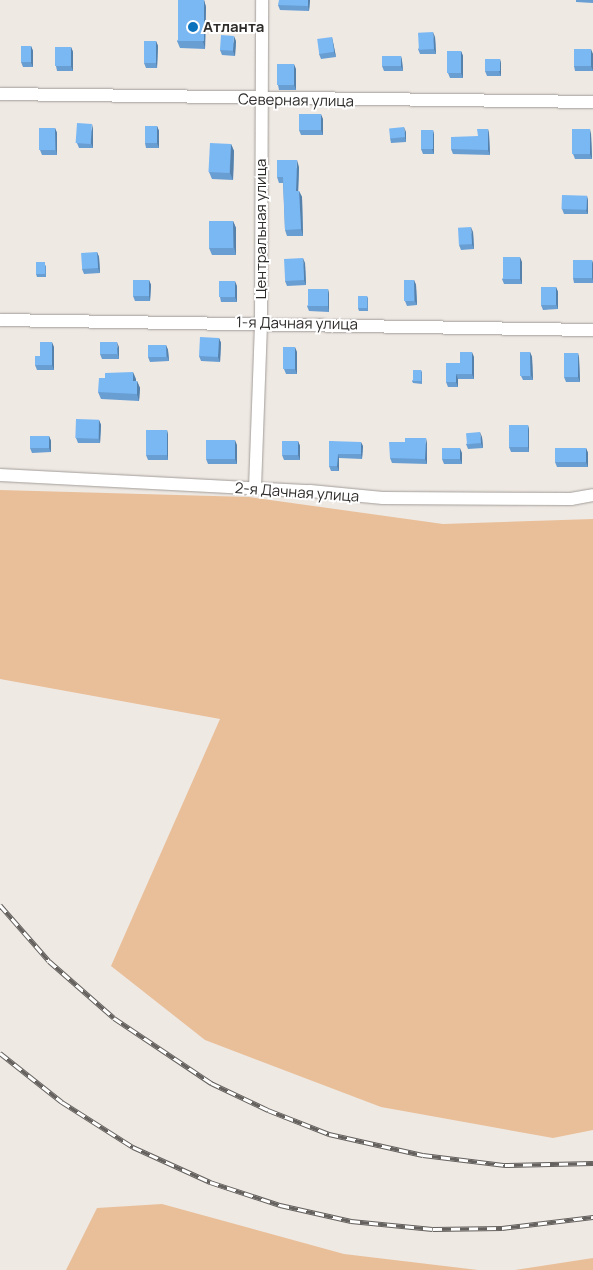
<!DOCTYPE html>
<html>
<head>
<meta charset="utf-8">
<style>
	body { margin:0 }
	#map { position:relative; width:593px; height:1270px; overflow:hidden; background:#efe9e4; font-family:Manrope,sans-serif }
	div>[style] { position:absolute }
	.green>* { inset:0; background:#e9bf99 }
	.roads { filter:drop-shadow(0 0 1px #a29d98) drop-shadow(0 0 1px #a29d98) }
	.street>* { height:12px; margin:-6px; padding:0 6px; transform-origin:6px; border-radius:6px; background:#fff }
	.rail>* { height:5px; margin-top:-2.5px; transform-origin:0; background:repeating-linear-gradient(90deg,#fff 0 9px,#64615e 0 18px); box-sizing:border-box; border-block:1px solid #64615e }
	.wall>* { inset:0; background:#699ed2 }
	.shaded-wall>* { inset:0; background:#5581ab }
	.building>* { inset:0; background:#7ab8f4; transform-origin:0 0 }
	.dots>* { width:14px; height:14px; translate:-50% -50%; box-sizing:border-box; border:2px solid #fff; border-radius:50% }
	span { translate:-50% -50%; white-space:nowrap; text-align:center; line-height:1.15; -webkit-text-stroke:4px #fff; paint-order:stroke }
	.poi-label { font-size:15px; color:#2e2c2a; font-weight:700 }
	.left { translate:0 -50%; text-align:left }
	.street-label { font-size:15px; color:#2e2c2a }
</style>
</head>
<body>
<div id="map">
	<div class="green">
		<i style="clip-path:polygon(0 490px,249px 497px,443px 524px,593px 519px,593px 1130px,553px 1138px,381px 1107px,205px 1040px,111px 966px,220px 719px,0 679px)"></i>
		<i style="clip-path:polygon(162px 1204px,344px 1254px,478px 1270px,66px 1270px,97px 1208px)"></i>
		<i style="clip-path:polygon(593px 1258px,593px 1270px,515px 1270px)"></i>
	</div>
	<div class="roads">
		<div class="street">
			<i style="left:0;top:94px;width:593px;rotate:0.77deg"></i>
			<i style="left:0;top:320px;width:593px;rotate:0.97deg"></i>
			<i style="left:0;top:475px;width:310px;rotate:3deg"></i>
			<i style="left:310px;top:491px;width:73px;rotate:5.5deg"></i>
			<i style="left:383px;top:498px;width:188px;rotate:0.3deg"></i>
			<i style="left:571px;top:499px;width:22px;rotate:-10deg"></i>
			<i style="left:255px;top:488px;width:166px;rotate:-87.9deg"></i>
			<i style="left:261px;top:322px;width:322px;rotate:-89.8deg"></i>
		</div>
	</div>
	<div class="rail">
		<i style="left:0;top:905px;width:74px;rotate:48.8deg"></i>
		<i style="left:49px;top:961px;width:86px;rotate:41.2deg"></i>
		<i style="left:114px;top:1018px;width:117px;rotate:33.8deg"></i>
		<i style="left:211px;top:1083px;width:63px;rotate:25.3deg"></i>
		<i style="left:268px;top:1110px;width:66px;rotate:21.5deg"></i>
		<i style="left:329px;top:1134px;width:96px;rotate:12.6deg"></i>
		<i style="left:423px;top:1155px;width:83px;rotate:7deg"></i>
		<i style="left:505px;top:1165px;width:88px;rotate:-1.3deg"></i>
		<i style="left:0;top:1053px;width:79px;rotate:38.3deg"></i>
		<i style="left:62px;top:1102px;width:84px;rotate:32.4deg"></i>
		<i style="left:133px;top:1147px;width:85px;rotate:24.4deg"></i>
		<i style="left:210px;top:1182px;width:74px;rotate:18.2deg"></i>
		<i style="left:280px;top:1205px;width:73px;rotate:12.7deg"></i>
		<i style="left:351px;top:1221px;width:82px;rotate:5.6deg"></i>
		<i style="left:433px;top:1229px;width:69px;rotate:-0.8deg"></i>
		<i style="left:502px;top:1228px;width:92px;rotate:-6.9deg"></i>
	</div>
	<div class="wall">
		<i style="clip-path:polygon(204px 0,206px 7px,205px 49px,180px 48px,177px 41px)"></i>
		<i style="clip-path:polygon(310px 0,309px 11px,280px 10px,278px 5px)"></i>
		<i style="clip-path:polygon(576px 0,593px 0,593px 3px,576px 2px)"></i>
		<i style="clip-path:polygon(332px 37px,336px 57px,321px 59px,319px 54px)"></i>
		<i style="clip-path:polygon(435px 37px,436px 54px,420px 54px,418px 49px)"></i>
		<i style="clip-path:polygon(156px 41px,158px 46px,157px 68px,146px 68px,144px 63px)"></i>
		<i style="clip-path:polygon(236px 41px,235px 56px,222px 55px,220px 50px)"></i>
		<i style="clip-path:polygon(31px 46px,33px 51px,33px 67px,23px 67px,21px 62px)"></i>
		<i style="clip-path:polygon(71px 47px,73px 52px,73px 71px,57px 71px,56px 66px)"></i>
		<i style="clip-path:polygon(461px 51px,463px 56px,463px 78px,450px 78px,448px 73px)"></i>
		<i style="clip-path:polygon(593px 54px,593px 71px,575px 71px,574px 66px)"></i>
		<i style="clip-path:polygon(401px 56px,402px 61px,403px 71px,384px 71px,382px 66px)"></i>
		<i style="clip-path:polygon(500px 59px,501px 64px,501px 76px,487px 76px,485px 71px)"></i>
		<i style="clip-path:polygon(296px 69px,296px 90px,279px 90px,278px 85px)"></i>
		<i style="clip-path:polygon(323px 119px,323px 135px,301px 135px,299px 130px)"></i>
		<i style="clip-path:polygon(157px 126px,159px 131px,159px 148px,146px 148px,145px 143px)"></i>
		<i style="clip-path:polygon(55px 128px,57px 133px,57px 155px,42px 155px,40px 150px)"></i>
		<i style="clip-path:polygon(93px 129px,93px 148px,79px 148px,77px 143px)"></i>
		<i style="clip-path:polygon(488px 129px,489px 134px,490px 155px,453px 154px,451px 149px,478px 136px)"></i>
		<i style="clip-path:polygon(433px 130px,434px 135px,434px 154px,423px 154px,421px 149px)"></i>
		<i style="clip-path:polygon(406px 132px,406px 142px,391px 143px,390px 138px)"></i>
		<i style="clip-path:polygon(591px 134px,592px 159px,575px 159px,573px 154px)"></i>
		<i style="clip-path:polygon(231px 144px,234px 151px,233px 180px,212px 179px,209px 172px)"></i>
		<i style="clip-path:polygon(299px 167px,298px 191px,299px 191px,302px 197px,303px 236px,287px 236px,285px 230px,283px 183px,279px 183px,277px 177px)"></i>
		<i style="clip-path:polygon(587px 196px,588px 201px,588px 214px,564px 214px,562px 209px)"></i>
		<i style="clip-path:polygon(233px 221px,236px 228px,236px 255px,212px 255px,209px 248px)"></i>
		<i style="clip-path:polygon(473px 232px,474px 249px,461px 250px,459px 245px)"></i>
		<i style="clip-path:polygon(97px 252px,99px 257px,100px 273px,84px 274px,82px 269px)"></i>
		<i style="clip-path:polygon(592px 260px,593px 264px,593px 283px,574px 283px,573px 278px)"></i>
		<i style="clip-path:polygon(522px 262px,522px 284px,504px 284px,502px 279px)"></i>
		<i style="clip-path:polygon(305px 263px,306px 285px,287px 286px,285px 281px)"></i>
		<i style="clip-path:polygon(46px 265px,46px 277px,37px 277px,36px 274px)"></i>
		<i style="clip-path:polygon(149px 280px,151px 285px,150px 301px,135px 301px,133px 296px)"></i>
		<i style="clip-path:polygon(414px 280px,416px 285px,417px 305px,407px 306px,405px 301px)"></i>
		<i style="clip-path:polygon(237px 286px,237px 302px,221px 302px,220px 297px)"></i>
		<i style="clip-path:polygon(556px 287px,558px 292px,558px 309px,543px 310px,541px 305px)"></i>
		<i style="clip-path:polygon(328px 289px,329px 294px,329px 312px,309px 311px,307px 306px)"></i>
		<i style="clip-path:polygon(367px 296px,368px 298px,368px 311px,359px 311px,358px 308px)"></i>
		<i style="clip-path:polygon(219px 338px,221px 343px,220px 362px,201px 361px,199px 356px)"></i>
		<i style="clip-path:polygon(166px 345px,168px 350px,169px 361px,150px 362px,148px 357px)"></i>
		<i style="clip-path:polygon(54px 347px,54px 370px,37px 370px,35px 365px,40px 356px)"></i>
		<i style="clip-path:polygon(119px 347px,119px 359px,102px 359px,100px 354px)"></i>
		<i style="clip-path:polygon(297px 352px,297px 374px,286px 374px,284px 369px)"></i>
		<i style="clip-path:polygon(530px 352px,532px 357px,533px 380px,523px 380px,521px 376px)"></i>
		<i style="clip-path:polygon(578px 353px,579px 358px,580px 382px,566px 382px,564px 377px)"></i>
		<i style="clip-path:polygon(474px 357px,474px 379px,458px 379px,458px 387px,448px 387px,446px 382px,460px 363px)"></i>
		<i style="clip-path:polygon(421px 370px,422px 372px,422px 384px,413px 383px,412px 381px)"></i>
		<i style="clip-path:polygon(136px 379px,136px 381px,137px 381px,140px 388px,139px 401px,101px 399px,98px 392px)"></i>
		<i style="clip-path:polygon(99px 420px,101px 425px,100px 443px,78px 443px,76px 438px)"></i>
		<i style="clip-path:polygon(528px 425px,529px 430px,529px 452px,511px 452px,509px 447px)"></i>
		<i style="clip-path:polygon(167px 430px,168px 435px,168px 460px,148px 460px,146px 455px)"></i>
		<i style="clip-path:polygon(49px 436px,51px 441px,51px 452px,32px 453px,30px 448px)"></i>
		<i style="clip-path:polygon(482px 437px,483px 448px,468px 449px,466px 444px)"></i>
		<i style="clip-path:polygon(298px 441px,300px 446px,300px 460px,284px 460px,282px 455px)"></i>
		<i style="clip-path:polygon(329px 441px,363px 446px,362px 459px,339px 458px,339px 471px,331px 471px,329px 466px)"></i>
		<i style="clip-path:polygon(427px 443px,427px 464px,392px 463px,390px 458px)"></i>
		<i style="clip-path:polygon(237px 445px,237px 464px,208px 464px,206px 459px)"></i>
		<i style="clip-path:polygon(586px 448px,588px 453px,588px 467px,557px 467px,555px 462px)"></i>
		<i style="clip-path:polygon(462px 453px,462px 464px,444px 464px,442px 459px)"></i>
	</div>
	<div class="shaded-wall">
		<i style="clip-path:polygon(204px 0,206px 7px,205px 49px,203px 41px)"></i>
		<i style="clip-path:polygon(308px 0,310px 0,309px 11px,308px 6px)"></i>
		<i style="clip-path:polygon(433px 32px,435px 37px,436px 54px,434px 49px)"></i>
		<i style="clip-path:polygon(234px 36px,236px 41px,235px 56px,233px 51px)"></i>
		<i style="clip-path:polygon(332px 37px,336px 57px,334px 52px)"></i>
		<i style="clip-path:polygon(156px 41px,158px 46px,157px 68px,156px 63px)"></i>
		<i style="clip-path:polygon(31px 46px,33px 51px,33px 67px,31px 63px)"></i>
		<i style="clip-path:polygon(71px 47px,73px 52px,73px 71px,71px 66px)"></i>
		<i style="clip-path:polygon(591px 49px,593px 54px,593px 71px,591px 66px)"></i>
		<i style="clip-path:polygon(461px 51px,463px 56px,463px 78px,461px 73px)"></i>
		<i style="clip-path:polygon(401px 56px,402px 61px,403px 71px,401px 66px)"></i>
		<i style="clip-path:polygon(500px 59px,501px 64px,501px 76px,499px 71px)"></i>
		<i style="clip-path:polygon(294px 64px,296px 69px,296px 90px,294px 85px)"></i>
		<i style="clip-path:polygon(321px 114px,323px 119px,323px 135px,321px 130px)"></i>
		<i style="clip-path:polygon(92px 124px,93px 129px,93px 148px,91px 143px)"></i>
		<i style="clip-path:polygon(157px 126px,159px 131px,159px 148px,157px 143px)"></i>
		<i style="clip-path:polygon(404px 127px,406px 132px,406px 142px,405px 137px)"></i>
		<i style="clip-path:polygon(55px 128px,57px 133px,57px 155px,56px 150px)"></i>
		<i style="clip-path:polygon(488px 129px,489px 134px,490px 155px,488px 150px)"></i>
		<i style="clip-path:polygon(590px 129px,591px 134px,592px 159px,590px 154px)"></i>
		<i style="clip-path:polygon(433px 130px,434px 135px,434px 154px,432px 149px)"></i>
		<i style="clip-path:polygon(231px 144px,234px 151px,233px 180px,230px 173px)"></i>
		<i style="clip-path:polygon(297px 160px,299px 167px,298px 197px,296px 191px)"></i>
		<i style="clip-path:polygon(299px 191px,302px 197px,303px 236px,301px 229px)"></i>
		<i style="clip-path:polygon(587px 196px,588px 201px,588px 214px,586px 210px)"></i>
		<i style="clip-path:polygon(233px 221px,236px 228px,236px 255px,234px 247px)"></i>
		<i style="clip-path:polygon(471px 227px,473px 232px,474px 249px,472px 244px)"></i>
		<i style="clip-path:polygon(97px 252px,99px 257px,100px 273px,98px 268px)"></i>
		<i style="clip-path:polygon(520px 257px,522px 262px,522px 284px,520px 279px)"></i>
		<i style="clip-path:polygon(303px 258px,305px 263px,306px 285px,304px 280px)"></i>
		<i style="clip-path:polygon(592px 260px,593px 264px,593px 281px,592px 278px)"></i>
		<i style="clip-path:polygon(149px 280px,151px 285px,150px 301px,149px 296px)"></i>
		<i style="clip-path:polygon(414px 280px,416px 285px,417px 305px,415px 301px)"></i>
		<i style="clip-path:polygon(235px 281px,237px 286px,237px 302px,235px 297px)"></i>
		<i style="clip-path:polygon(556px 287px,558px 292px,558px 309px,556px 304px)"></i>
		<i style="clip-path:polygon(328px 289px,329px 294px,329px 312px,328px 307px)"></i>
		<i style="clip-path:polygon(219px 338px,221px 343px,220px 362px,218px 357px)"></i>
		<i style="clip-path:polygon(52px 342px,54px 347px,54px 370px,52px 365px)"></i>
		<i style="clip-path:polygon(117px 342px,119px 347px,119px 359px,118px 354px)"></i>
		<i style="clip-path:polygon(166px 345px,168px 350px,169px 361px,167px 356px)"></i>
		<i style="clip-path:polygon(295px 347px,297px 352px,297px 374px,295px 369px)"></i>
		<i style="clip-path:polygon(472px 352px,474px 357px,474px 379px,472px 374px)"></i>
		<i style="clip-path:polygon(530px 352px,532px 357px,533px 380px,531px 375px)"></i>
		<i style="clip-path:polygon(578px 353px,579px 358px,580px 382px,578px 377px)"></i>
		<i style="clip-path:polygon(133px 372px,136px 379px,135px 388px,133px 381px)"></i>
		<i style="clip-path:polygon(456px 374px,458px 379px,458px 387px,456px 382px)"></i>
		<i style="clip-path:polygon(137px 381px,140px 388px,139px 401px,137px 394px)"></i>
		<i style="clip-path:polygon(99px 420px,101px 425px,100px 443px,99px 438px)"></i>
		<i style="clip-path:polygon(528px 425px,529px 430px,529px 452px,528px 447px)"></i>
		<i style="clip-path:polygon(167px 430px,168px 435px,168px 460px,167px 455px)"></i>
		<i style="clip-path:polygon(480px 432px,482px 437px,483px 448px,481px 443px)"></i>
		<i style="clip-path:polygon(49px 436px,51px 441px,51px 452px,49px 448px)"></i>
		<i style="clip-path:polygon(426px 438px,427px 443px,427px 464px,425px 459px)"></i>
		<i style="clip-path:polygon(235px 440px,237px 445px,237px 464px,235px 459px)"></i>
		<i style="clip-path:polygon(298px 441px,300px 446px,300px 460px,298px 455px)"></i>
		<i style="clip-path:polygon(361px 442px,363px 446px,362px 459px,361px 454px)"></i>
		<i style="clip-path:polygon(460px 448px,462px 453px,462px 464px,460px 459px)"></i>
		<i style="clip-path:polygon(586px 448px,588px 453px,588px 467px,586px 462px)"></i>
		<i style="clip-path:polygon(338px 454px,339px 458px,339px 471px,337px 466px)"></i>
	</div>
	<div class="building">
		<i style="left:178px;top:0;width:26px;height:41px"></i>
		<i style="clip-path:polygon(279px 0,308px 0,308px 6px,278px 5px)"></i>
		<i style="left:433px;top:32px;width:17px;height:15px;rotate:87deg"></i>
		<i style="left:221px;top:35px;width:13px;height:15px;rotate:4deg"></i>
		<i style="left:332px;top:37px;width:15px;height:15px;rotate:82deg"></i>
		<i style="left:144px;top:41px;width:12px;height:22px"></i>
		<i style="left:21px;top:46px;width:10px;height:16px"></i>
		<i style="left:71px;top:47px;width:19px;height:16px;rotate:90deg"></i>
		<i style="left:574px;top:49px;width:17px;height:17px"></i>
		<i style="left:447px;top:51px;width:14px;height:22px"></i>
		<i style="left:382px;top:56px;width:19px;height:10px"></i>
		<i style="left:485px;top:59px;width:15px;height:12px"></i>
		<i style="left:277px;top:64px;width:17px;height:21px"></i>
		<i style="left:321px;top:114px;width:16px;height:22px;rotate:90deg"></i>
		<i style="left:77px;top:123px;width:15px;height:20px;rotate:4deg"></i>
		<i style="left:145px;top:126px;width:12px;height:17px"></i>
		<i style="left:404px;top:127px;width:10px;height:15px;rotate:84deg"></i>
		<i style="left:39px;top:128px;width:16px;height:22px"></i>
		<i style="clip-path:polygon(477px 129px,488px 129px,488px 150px,451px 149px,451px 137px,478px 136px)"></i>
		<i style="left:590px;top:129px;width:25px;height:18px;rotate:90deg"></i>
		<i style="left:421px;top:130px;width:12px;height:19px"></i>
		<i style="left:210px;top:143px;width:21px;height:29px;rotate:3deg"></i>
		<i style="clip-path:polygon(277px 160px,297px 160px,296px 191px,299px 191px,301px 229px,285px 230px,283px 177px,277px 177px)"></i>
		<i style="left:562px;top:195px;width:25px;height:14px;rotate:2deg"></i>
		<i style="left:209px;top:221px;width:24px;height:27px"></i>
		<i style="left:471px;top:227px;width:17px;height:13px;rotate:87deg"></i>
		<i style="left:97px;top:252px;width:16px;height:16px;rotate:86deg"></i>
		<i style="left:503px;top:257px;width:17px;height:22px"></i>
		<i style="left:303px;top:258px;width:22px;height:19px;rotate:87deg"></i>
		<i style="left:573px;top:260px;width:19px;height:18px"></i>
		<i style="left:36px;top:262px;width:9px;height:12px"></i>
		<i style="left:133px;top:280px;width:16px;height:16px"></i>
		<i style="left:404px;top:280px;width:10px;height:21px"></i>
		<i style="left:235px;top:281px;width:16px;height:16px;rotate:90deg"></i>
		<i style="left:541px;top:287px;width:15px;height:18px"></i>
		<i style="left:308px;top:289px;width:20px;height:17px"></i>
		<i style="left:358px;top:296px;width:9px;height:12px"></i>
		<i style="left:200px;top:337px;width:19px;height:19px;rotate:3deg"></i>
		<i style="clip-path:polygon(40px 342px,52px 342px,52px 365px,35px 365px,35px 356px,40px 356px)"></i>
		<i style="left:100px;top:342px;width:17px;height:12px"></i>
		<i style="left:148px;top:345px;width:18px;height:12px"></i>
		<i style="left:283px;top:347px;width:12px;height:22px"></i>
		<i style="clip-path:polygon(460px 352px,472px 352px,472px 374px,456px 374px,456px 382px,446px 382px,446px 363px,460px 363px)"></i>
		<i style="left:520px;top:352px;width:10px;height:24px"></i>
		<i style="left:564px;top:353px;width:14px;height:24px"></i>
		<i style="left:413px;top:370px;width:8px;height:11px"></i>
		<i style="clip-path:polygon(133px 372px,133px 381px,137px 381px,137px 394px,98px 392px,99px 378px,105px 378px,105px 373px)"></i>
		<i style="left:76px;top:419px;width:23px;height:19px;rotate:2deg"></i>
		<i style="left:509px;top:425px;width:19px;height:22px"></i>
		<i style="left:146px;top:430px;width:21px;height:25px"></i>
		<i style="left:480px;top:432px;width:11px;height:14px;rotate:85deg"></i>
		<i style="left:30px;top:436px;width:19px;height:12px"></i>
		<i style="clip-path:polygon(405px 438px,426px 438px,425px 459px,390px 458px,389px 442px,405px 442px)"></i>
		<i style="left:206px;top:440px;width:29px;height:19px"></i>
		<i style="left:282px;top:441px;width:16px;height:14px"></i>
		<i style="clip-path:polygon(329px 441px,361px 442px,361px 454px,338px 454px,337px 466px,329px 466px)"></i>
		<i style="left:442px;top:448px;width:18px;height:11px"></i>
		<i style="left:586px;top:448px;width:14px;height:31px;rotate:90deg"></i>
	</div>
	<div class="dots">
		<i style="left:193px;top:27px;background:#0a71bd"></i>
	</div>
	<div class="poi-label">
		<span class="left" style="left:203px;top:27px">Атланта</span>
	</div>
	<div class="street-label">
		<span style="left:296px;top:100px;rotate:1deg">Северная улица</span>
		<span style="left:261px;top:229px;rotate:-90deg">Центральная улица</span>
		<span style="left:297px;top:323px;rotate:1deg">1-я Дачная улица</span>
		<span style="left:297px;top:492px;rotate:4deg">2-я Дачная улица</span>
	</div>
</div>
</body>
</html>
